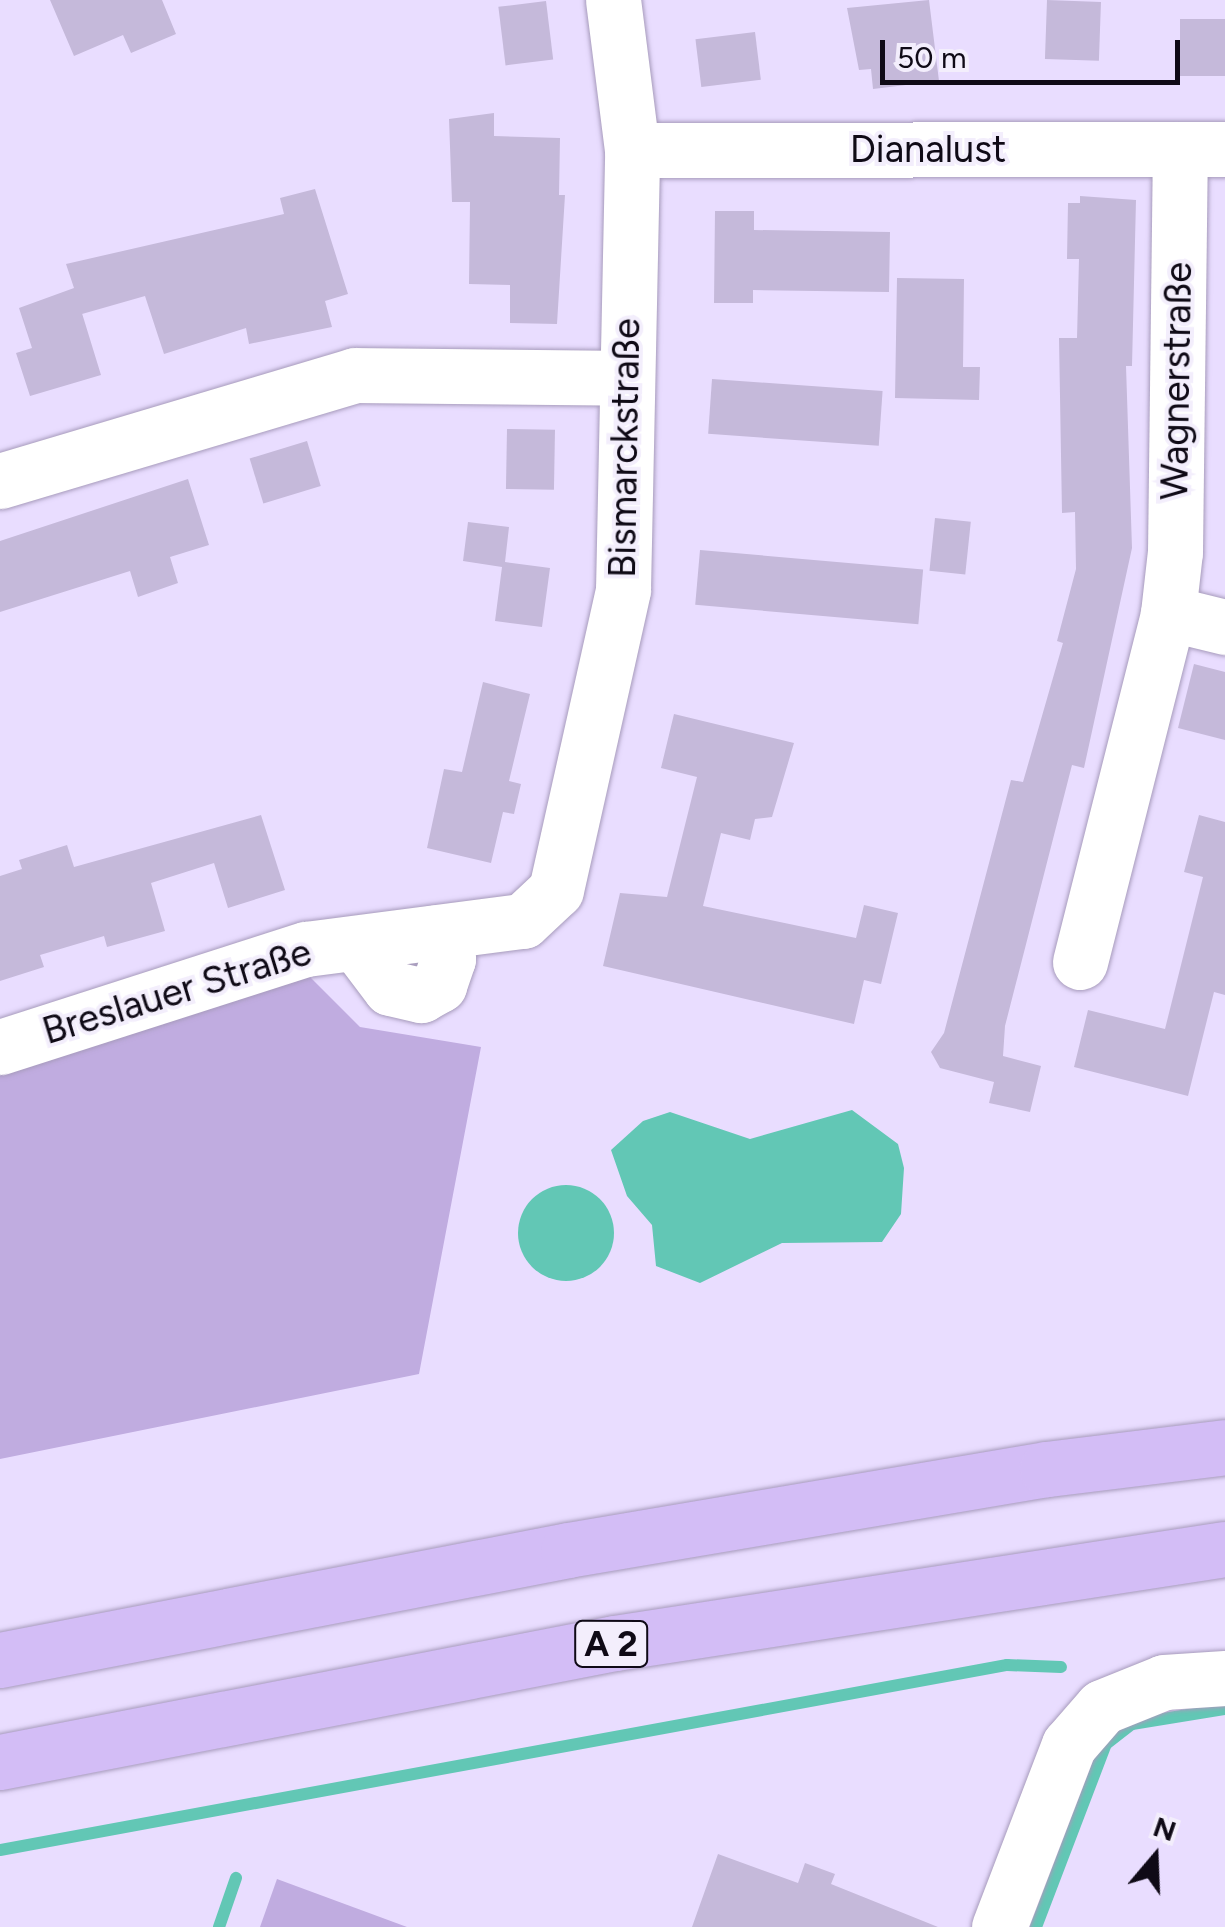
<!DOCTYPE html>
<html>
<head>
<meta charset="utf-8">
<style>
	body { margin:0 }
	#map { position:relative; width:1225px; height:1927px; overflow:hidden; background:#e9ddff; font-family:Figtree,sans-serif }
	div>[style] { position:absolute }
	.green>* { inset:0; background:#c0ace0 }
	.water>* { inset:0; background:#62c7b5 }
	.round { border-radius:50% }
	.stream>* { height:12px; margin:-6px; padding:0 6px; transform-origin:6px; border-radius:6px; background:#62c7b5 }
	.building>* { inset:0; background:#c5b9da; transform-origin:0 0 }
	.roads { filter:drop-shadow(0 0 2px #a79bbc) drop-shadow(0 0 2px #a79bbc) }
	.minor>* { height:55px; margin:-27.5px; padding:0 27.5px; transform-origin:27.5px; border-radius:27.5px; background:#fff }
	.highway>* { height:55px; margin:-27.5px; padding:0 27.5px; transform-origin:27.5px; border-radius:27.5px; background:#d3bdf6 }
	span { translate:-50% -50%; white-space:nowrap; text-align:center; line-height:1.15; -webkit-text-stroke:8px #f3eefc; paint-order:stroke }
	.shield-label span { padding:2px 8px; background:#f3eefc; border:2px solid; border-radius:8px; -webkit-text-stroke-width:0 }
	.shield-label { font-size:35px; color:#0f0a16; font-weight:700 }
	.street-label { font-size:38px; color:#0f0a16 }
	.north { position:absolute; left:1105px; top:1807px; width:100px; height:100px; -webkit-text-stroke:8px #f3eefc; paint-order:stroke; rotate:19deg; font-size:28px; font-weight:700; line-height:40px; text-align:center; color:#0f0a16 }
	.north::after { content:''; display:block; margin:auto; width:35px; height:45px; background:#0f0a16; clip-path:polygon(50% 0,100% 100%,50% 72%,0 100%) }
	.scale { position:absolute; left:880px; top:40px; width:300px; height:45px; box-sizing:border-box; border:5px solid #0f0a16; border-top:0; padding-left:12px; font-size:30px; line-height:35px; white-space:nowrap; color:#0f0a16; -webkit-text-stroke:8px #f3eefc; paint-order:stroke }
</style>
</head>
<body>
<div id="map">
	<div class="green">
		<i style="clip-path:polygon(310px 977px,360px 1027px,481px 1047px,419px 1374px,0 1459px,0 1074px)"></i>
		<i style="clip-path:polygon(277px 1879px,407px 1927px,260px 1927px)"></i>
	</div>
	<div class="water">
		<i style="clip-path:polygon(852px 1110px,898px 1144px,904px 1168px,901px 1214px,882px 1242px,782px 1243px,700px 1283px,656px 1266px,652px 1225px,627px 1196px,611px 1150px,643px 1121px,670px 1112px,750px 1139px)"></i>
		<i class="round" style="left:518px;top:1185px;width:96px;height:96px"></i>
	</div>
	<div class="stream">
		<i style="left:0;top:1850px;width:1024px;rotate:-10.41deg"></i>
		<i style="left:1007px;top:1665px;width:54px;rotate:2.1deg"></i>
		<i style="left:219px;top:1927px;width:52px;rotate:-70.9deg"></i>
		<i style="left:1036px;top:1927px;width:196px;rotate:-69.1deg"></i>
		<i style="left:1106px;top:1744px;width:33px;rotate:-38deg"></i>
		<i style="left:1132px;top:1724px;width:94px;rotate:-9.2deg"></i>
	</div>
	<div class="building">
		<i style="clip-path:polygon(50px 0,162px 0,176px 34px,131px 53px,123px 35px,74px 56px)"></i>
		<i style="clip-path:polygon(929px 0,939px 81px,873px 89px,871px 69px,859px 70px,847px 8px)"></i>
		<i style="left:1047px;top:0;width:54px;height:59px;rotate:2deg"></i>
		<i style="left:546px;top:1px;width:59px;height:48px;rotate:83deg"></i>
		<i style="left:1225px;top:19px;width:57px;height:45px;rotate:90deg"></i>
		<i style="left:755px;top:32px;width:48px;height:60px;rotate:83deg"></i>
		<i style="clip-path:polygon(494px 113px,494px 136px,560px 138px,559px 195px,565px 195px,557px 324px,510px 323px,510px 285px,469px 284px,470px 202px,452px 202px,449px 119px)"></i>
		<i style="clip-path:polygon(315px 189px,348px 294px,325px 301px,332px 327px,249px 344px,246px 328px,164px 354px,145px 296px,82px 314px,81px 310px,101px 375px,30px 396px,16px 353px,32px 348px,19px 308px,74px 288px,66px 264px,284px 214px,280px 198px)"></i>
		<i style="clip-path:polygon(1080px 196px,1136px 200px,1132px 366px,1126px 366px,1132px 548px,1084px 768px,1072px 765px,1005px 1026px,1003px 1056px,1041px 1066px,1030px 1112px,989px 1103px,994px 1082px,940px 1068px,931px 1052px,944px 1033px,1011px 780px,1023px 782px,1063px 643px,1057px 641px,1076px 569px,1075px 512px,1062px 513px,1059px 338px,1077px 338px,1079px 259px,1067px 259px,1068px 203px,1080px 203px)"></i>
		<i style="clip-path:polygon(715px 211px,754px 211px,754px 230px,890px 232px,889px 292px,753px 290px,753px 303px,714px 303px)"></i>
		<i style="clip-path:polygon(897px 278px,964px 279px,963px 367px,980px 367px,979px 400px,895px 398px)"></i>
		<i style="left:712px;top:379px;width:171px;height:55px;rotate:4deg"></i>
		<i style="left:507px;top:429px;width:48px;height:60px;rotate:1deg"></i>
		<i style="left:307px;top:441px;width:47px;height:60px;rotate:73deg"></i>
		<i style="clip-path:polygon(188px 479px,209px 545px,170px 557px,178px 583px,138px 597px,130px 571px,0 612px,0 541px)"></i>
		<i style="left:935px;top:518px;width:36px;height:53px;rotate:6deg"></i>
		<i style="clip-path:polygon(468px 522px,509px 527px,505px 562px,550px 568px,542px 627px,495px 621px,502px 567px,463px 561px)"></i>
		<i style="left:700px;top:550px;width:224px;height:55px;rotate:5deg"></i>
		<i style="clip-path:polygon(1194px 664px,1225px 672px,1225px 740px,1178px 728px)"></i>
		<i style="clip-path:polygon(483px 682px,530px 694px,509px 781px,521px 784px,514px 814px,503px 812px,491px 863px,427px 848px,444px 769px,462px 772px)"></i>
		<i style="clip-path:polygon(674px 714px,794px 743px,772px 817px,755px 819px,750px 840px,721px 833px,703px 906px,856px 938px,864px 905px,898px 913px,881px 984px,864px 980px,854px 1024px,603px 966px,620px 893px,667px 897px,697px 777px,661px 768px)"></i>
		<i style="clip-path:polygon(261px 815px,285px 890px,228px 908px,214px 863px,151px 883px,165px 931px,107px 947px,104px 936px,40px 955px,44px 967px,0 981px,0 876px,22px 869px,19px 860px,67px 845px,74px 867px)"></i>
		<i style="clip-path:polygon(1199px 815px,1225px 822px,1225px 995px,1214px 992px,1188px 1096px,1074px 1067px,1088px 1010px,1165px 1029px,1203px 877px,1184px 872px)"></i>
		<i style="clip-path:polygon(718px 1854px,798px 1883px,805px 1863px,835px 1874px,831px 1884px,938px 1927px,692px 1927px)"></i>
	</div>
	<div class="roads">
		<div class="minor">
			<i style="left:632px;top:150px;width:593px;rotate:-0.1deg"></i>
			<i style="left:0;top:481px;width:370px;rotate:-16.6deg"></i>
			<i style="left:355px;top:375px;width:271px;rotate:0.6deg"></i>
			<i style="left:1168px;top:613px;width:59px;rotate:13.8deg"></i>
			<i style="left:356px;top:943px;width:56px;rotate:52.9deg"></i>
			<i style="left:390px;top:988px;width:32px;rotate:13deg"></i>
			<i style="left:421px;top:995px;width:21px;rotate:-29deg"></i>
			<i style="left:439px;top:985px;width:28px;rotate:-71deg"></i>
			<i style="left:448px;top:959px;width:30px;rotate:-118deg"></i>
			<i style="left:1080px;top:962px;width:360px;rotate:-75.8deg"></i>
			<i style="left:1168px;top:613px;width:61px;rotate:-83.5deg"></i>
			<i style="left:1175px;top:552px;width:403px;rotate:-89.3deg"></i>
			<i style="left:0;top:1047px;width:321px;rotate:-17.8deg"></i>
			<i style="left:306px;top:949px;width:219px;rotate:-7.4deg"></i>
			<i style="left:523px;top:921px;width:45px;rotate:-43.2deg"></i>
			<i style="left:556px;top:890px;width:307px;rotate:-77.4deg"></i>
			<i style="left:623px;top:590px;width:440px;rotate:-88.8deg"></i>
			<i style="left:632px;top:150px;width:151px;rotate:-97.2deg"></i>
			<i style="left:999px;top:1927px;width:195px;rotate:-69deg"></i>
			<i style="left:1069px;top:1745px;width:50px;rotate:-49deg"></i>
			<i style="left:1102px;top:1707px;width:67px;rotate:-22deg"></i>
			<i style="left:1164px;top:1682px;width:61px;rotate:-3.8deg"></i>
		</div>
		<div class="highway">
			<i style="left:0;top:1660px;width:579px;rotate:-10.96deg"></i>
			<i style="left:568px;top:1550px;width:486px;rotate:-9.6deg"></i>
			<i style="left:1047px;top:1469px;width:179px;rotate:-7deg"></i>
			<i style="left:0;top:1762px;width:626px;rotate:-10.95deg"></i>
			<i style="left:615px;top:1643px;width:617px;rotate:-8.76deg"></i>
		</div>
	</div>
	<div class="shield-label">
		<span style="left:611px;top:1644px">A 2</span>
	</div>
	<div class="street-label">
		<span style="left:928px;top:150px">Dianalust</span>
		<span style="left:1177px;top:381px;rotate:-89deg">Wagnerstraße</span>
		<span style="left:625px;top:448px;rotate:-89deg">Bismarckstraße</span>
		<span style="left:177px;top:992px;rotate:-17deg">Breslauer Straße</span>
	</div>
	<div class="north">N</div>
	<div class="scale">50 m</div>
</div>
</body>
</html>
